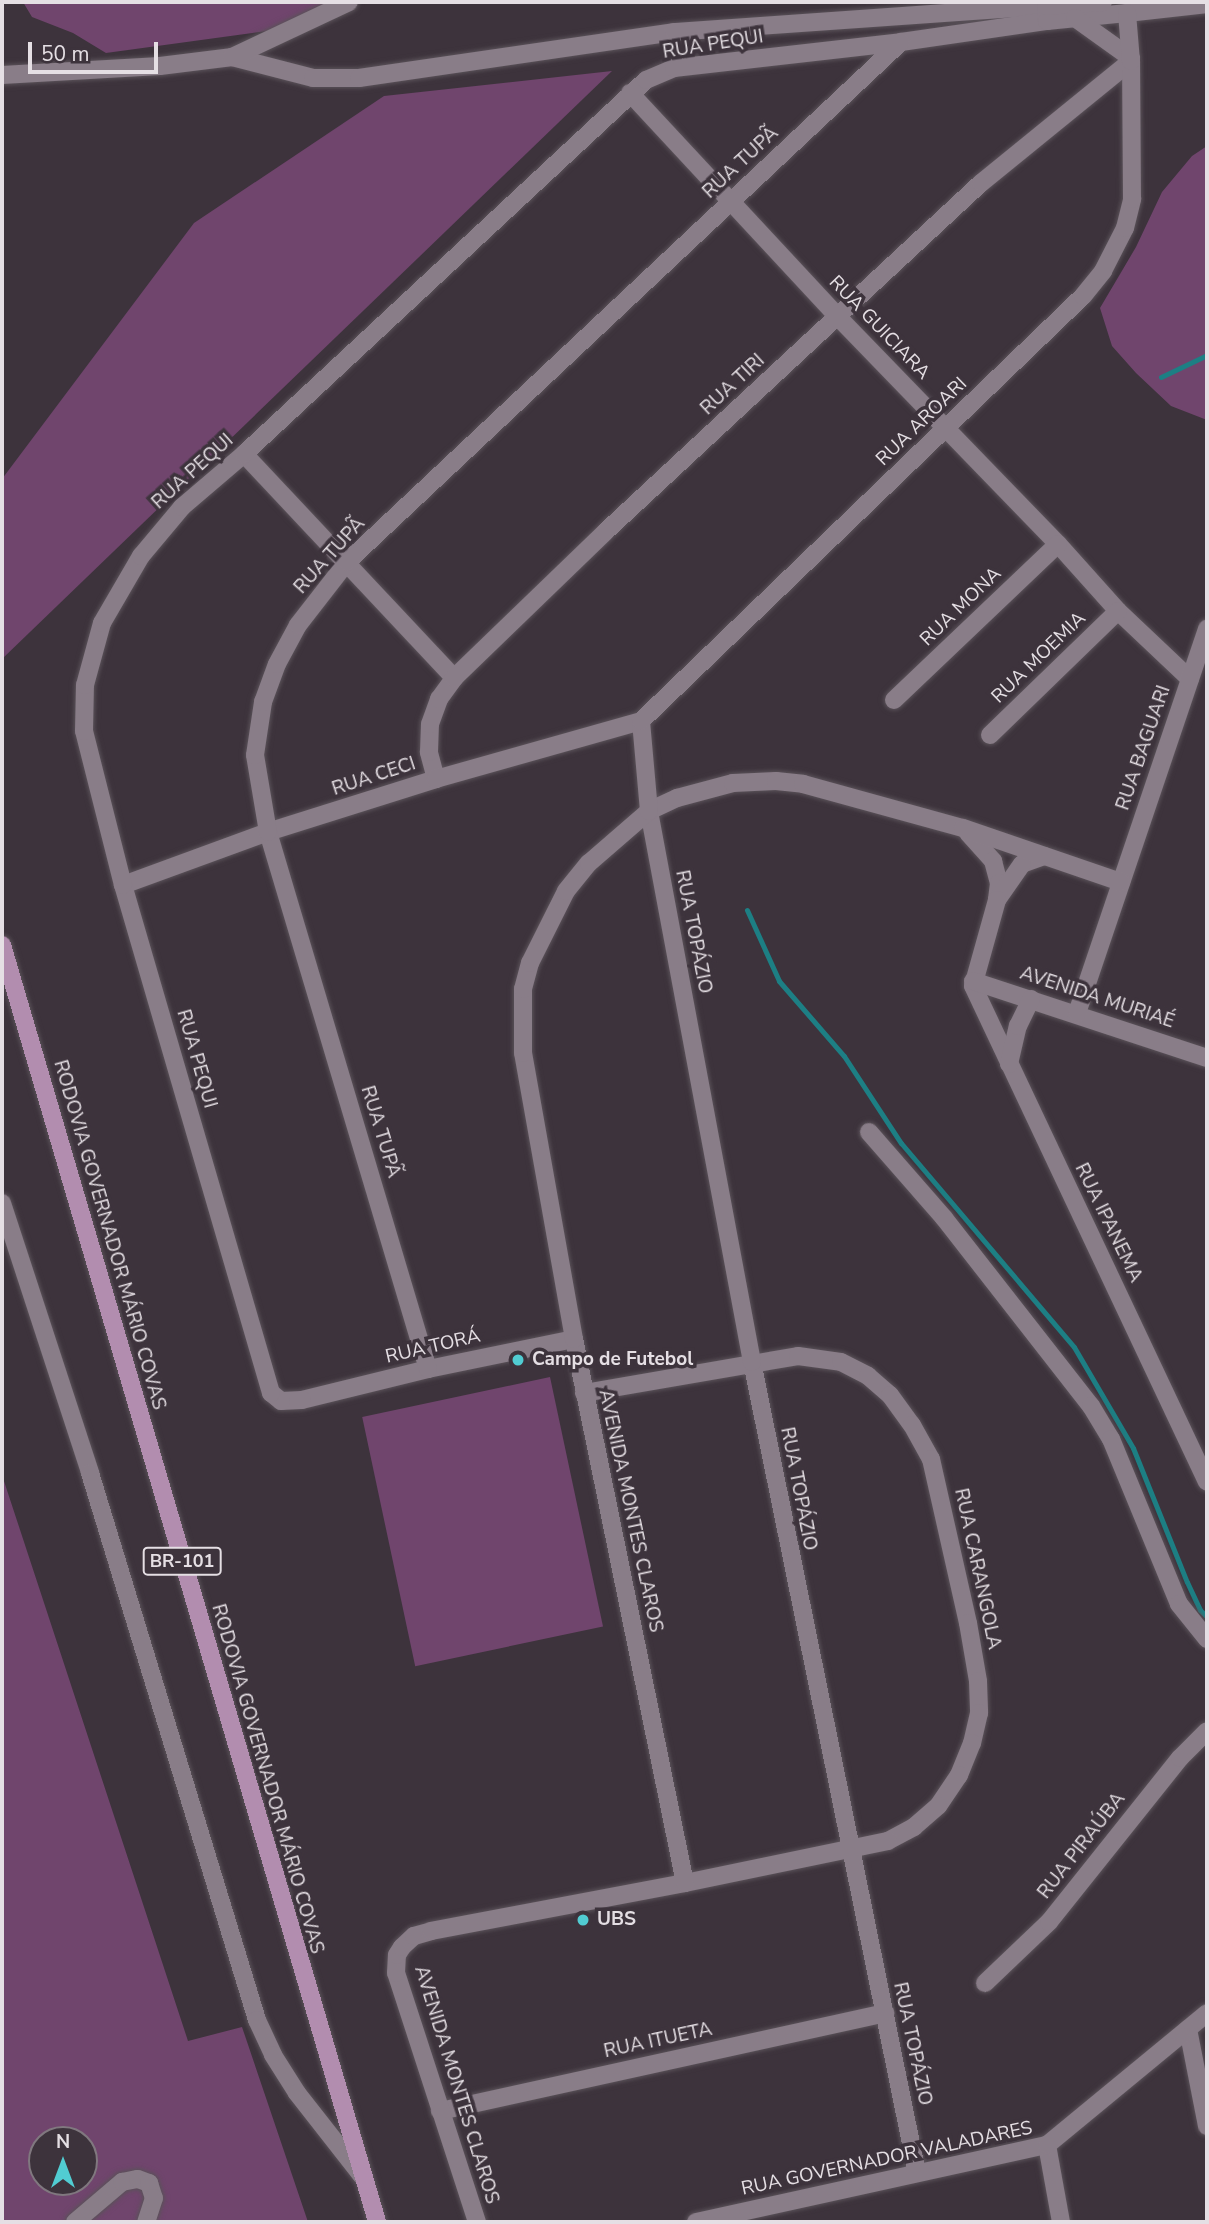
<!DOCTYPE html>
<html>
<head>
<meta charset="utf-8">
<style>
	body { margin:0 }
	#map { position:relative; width:1209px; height:2224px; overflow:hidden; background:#3d333c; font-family:"Nunito Sans",sans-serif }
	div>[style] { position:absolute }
	.green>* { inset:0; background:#70456d; transform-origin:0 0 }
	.stream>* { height:5px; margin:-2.5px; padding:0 2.5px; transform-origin:2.5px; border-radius:2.5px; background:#1d7f84 }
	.roads { filter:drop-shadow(0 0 2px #5a5259) drop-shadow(0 0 2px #5a5259) }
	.minor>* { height:18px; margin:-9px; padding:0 9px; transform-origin:9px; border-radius:9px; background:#897d88 }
	.tertiary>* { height:18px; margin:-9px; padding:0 9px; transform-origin:9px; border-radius:9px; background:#897d88 }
	.primary>* { height:18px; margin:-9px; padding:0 9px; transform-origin:9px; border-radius:9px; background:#b28daf }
	.dots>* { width:19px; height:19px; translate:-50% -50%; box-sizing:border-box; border:4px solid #3d333c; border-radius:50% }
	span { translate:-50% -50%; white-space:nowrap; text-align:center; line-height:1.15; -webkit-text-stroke:7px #3d333c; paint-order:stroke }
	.shield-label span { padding:2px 5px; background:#3d333c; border:2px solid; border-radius:5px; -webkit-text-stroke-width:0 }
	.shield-label { font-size:18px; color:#e5dfe4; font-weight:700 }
	.street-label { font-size:19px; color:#e5dfe4 }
	.poi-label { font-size:19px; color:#e5dfe4; font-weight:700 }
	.left { translate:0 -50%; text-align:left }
	.frame { position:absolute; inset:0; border:4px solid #e5dfe4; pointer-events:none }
	.north { position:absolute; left:28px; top:2126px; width:70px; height:70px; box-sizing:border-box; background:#3d333c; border:2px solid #80787f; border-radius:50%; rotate:0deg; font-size:19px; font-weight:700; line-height:28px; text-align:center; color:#e5dfe4 }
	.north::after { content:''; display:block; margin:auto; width:24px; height:32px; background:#51ccd2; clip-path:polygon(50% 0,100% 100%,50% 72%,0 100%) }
	.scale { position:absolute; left:28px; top:42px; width:130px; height:32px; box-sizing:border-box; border:4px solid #e5dfe4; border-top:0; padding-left:9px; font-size:21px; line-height:24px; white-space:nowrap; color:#e5dfe4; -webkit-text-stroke:5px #3d333c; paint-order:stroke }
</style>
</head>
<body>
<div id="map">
	<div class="green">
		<i style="clip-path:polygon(23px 2px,341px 2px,274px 30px,106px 53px,73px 33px,32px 17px)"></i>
		<i style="clip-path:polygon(612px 71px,2px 659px,2px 479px,194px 223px,384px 96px)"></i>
		<i style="clip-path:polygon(1207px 146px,1207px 420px,1171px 406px,1136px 373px,1112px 346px,1100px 308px,1136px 247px,1162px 192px,1192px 156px)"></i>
		<i style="left:550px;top:1377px;width:255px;height:192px;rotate:78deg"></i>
		<i style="clip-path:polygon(evenodd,2px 1475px,188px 2041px,242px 2027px,308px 2222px,2px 2222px,2px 1475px,42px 2140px,84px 2140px,84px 2182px,42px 2182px,42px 2140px)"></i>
	</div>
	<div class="stream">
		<i style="left:1161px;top:377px;width:51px;rotate:-25.6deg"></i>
		<i style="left:747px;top:910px;width:78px;rotate:65.7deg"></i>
		<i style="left:779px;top:981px;width:99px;rotate:49.1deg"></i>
		<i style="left:844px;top:1056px;width:104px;rotate:56.8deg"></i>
		<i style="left:901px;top:1143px;width:267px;rotate:49.7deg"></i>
		<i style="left:1074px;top:1347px;width:117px;rotate:59.7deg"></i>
		<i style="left:1133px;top:1448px;width:144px;rotate:68.1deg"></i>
		<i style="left:1187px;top:1582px;width:31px;rotate:65deg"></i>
		<i style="left:1200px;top:1610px;width:10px;rotate:45deg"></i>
	</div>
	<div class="roads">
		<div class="minor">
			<i style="left:1127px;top:13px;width:81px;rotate:-6.4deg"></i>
			<i style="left:232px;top:57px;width:84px;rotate:14.5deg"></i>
			<i style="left:313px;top:78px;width:46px"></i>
			<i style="left:359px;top:78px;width:318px;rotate:-8.3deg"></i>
			<i style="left:674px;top:32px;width:373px;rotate:-4deg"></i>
			<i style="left:2px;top:75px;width:158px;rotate:-3.3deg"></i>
			<i style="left:160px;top:66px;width:73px;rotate:-7.1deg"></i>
			<i style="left:232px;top:57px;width:129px;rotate:-25.2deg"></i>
			<i style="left:630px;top:93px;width:306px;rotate:47.1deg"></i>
			<i style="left:838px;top:317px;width:316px;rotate:45.9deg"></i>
			<i style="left:1058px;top:544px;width:90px;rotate:48.2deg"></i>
			<i style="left:1118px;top:611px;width:99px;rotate:43.4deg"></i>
			<i style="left:244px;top:454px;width:307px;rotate:46.8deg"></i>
			<i style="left:894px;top:700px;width:226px;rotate:-43.6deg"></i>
			<i style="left:990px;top:735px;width:178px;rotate:-44.1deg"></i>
			<i style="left:436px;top:779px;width:28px;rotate:-105deg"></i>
			<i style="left:429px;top:752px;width:28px;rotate:-88deg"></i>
			<i style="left:430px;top:724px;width:27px;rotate:-70deg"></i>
			<i style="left:439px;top:699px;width:26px;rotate:-54deg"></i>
			<i style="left:454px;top:678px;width:210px;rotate:-44deg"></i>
			<i style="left:605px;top:532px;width:513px;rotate:-42.87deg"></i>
			<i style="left:981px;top:183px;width:193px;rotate:-39.1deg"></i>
			<i style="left:968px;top:833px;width:38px;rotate:48deg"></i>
			<i style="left:993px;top:861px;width:23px;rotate:75deg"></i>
			<i style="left:999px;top:883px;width:16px;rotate:97deg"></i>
			<i style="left:1044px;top:856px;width:23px;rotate:160deg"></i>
			<i style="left:1022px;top:864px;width:44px;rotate:124.8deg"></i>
			<i style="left:997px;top:900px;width:89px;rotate:105.6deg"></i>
			<i style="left:973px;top:986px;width:548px;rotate:64.74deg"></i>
			<i style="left:123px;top:885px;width:154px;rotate:-20.1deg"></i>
			<i style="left:268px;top:832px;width:176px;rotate:-17.5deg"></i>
			<i style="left:436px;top:779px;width:213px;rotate:-15.8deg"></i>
			<i style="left:973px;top:981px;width:246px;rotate:18.2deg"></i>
			<i style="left:1077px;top:1013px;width:406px;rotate:-71.3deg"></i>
			<i style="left:1009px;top:1064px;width:39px;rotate:-77deg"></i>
			<i style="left:1018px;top:1026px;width:30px;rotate:-64deg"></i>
			<i style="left:869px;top:1132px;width:114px;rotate:48.9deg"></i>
			<i style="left:944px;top:1218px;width:239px;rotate:52deg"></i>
			<i style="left:1091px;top:1406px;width:39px;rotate:59deg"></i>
			<i style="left:1111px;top:1439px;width:178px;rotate:67.6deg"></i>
			<i style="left:1179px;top:1604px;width:45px;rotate:51.3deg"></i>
			<i style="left:574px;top:1339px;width:149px;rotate:168.4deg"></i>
			<i style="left:428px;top:1369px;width:130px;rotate:166.2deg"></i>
			<i style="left:302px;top:1400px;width:21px;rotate:177deg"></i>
			<i style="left:281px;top:1401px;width:13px;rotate:-141deg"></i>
			<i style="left:271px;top:1393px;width:529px;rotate:-106.24deg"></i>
			<i style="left:123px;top:885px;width:159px;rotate:-104.2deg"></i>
			<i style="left:84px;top:731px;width:46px;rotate:-88.8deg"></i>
			<i style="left:85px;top:685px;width:64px;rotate:-74.7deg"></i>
			<i style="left:102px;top:623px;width:78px;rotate:-59.8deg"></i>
			<i style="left:141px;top:556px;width:64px;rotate:-50.1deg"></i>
			<i style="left:182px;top:507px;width:82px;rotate:-40.5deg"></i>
			<i style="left:244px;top:454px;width:549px;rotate:-42.93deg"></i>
			<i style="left:646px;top:80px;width:30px;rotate:-23deg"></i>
			<i style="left:674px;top:68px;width:228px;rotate:-6.5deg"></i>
			<i style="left:901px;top:42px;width:148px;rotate:-8.2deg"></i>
			<i style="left:428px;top:1369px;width:560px;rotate:-106.59deg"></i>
			<i style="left:268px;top:832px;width:78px;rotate:-99.6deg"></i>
			<i style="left:255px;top:755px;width:54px;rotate:-81.4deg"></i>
			<i style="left:263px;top:702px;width:40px;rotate:-69.8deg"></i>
			<i style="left:277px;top:664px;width:44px;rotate:-61.7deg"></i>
			<i style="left:298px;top:625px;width:80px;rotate:-52.1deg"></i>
			<i style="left:347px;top:562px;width:760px;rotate:-43.19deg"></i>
			<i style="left:584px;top:1393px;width:217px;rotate:-9.8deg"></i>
			<i style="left:798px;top:1356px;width:43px;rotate:7.9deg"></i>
			<i style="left:841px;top:1362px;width:30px;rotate:27deg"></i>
			<i style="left:868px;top:1376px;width:29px;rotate:41deg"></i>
			<i style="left:890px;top:1395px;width:37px;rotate:54deg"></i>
			<i style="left:912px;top:1425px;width:39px;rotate:61deg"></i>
			<i style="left:931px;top:1459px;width:168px;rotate:77.3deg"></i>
			<i style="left:968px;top:1623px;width:59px;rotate:80.2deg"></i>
			<i style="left:978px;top:1681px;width:32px;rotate:88deg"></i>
			<i style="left:979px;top:1713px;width:31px;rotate:103deg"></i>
			<i style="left:972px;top:1743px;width:35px;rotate:112deg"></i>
			<i style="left:959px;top:1775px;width:37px;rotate:124deg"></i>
			<i style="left:938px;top:1806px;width:32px;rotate:139deg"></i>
			<i style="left:914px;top:1827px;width:30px;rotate:152deg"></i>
			<i style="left:888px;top:1841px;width:207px;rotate:168.3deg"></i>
			<i style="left:985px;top:1983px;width:88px;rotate:-43.6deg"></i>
			<i style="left:1049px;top:1922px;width:210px;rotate:-51.4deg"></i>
			<i style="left:1180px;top:1758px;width:38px;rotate:-45deg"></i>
			<i style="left:1188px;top:2029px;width:99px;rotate:78.9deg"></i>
			<i style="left:440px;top:2111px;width:456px;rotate:-12.4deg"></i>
			<i style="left:1047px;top:2145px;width:78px;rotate:79.7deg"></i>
			<i style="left:917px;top:2173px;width:828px;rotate:-101.5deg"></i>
			<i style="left:752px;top:1362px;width:561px;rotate:-100.59deg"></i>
			<i style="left:649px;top:811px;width:31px;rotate:-25deg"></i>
			<i style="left:677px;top:798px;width:58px;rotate:-15deg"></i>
			<i style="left:733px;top:783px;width:43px;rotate:-2.7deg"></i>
			<i style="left:776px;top:781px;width:27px;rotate:6deg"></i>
			<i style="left:803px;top:784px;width:166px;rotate:15.4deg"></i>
			<i style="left:963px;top:828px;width:167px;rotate:18.9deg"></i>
			<i style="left:75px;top:2222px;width:62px;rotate:-40.4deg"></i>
			<i style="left:122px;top:2182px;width:16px;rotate:-11deg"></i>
			<i style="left:138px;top:2179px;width:12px;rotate:20deg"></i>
			<i style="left:149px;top:2183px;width:16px;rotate:72deg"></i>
			<i style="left:154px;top:2198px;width:25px;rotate:108deg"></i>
			<i style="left:696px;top:2222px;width:359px;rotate:-12.4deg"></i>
			<i style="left:1047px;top:2145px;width:207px;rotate:-39.5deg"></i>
		</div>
		<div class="tertiary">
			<i style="left:1046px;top:2px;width:19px;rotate:87deg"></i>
			<i style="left:1047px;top:21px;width:80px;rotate:-5.7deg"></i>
			<i style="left:1046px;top:6px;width:57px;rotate:-4deg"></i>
			<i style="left:1075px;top:18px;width:69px;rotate:35.5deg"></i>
			<i style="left:2px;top:1203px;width:284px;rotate:71.9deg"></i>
			<i style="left:90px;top:1473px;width:572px;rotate:73.02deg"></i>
			<i style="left:257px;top:2020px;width:38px;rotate:65deg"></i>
			<i style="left:273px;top:2055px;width:45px;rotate:57.7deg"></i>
			<i style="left:297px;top:2093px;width:105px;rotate:51.9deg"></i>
			<i style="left:477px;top:2222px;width:262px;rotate:-108deg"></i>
			<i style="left:396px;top:1973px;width:18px;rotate:-87deg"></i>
			<i style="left:397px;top:1955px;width:9px;rotate:-58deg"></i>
			<i style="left:402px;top:1947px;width:16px;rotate:-43deg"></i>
			<i style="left:414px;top:1936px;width:18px;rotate:-16deg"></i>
			<i style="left:431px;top:1931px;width:258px;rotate:-10.7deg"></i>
			<i style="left:685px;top:1883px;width:555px;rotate:-101.53deg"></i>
			<i style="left:574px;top:1339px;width:291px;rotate:-100.1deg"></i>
			<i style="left:523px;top:1053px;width:64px;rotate:-90deg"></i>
			<i style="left:523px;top:989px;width:27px;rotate:-75deg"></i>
			<i style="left:530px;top:963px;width:80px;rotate:-63.4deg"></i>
			<i style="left:566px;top:891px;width:36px;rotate:-51deg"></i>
			<i style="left:589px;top:863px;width:79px;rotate:-40.9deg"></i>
			<i style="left:649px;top:811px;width:90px;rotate:-95.1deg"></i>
			<i style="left:641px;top:721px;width:613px;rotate:-43.88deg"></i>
			<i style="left:1083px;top:296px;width:32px;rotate:-51deg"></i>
			<i style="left:1103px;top:271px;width:48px;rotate:-62.9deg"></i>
			<i style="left:1125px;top:228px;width:30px;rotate:-76deg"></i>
			<i style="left:1132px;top:199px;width:138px;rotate:-90.4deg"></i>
			<i style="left:1131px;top:61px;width:48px;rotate:-94.8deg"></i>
		</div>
		<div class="primary">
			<i style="left:2px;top:945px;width:1331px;rotate:73.63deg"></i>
		</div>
	</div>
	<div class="dots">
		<i style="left:518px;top:1360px;background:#51ccd2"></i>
		<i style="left:583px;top:1920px;background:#51ccd2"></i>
	</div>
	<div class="shield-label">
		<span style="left:182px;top:1561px">BR-101</span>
	</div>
	<div class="street-label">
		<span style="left:713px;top:45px;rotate:-9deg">RUA PEQUI</span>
		<span style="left:741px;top:163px;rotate:-43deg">RUA TUPÃ</span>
		<span style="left:879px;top:328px;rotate:46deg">RUA GUICIARA</span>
		<span style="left:733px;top:385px;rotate:-43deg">RUA TIRI</span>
		<span style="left:922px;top:422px;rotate:-44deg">RUA AROARI</span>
		<span style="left:193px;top:472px;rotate:-42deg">RUA PEQUI</span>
		<span style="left:330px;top:556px;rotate:-48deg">RUA TUPÃ</span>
		<span style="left:961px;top:607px;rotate:-44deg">RUA MONA</span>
		<span style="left:1039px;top:658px;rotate:-44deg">RUA MOEMIA</span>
		<span style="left:1144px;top:748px;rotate:-71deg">RUA BAGUARI</span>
		<span style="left:374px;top:777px;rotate:-18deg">RUA CECI</span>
		<span style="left:693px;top:932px;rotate:79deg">RUA TOPÁZIO</span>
		<span style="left:1097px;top:998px;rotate:18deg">AVENIDA MURIAÉ</span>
		<span style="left:196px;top:1059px;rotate:74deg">RUA PEQUI</span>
		<span style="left:380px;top:1132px;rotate:73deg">RUA TUPÃ</span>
		<span style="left:1108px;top:1223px;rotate:64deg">RUA IPANEMA</span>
		<span style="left:109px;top:1235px;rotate:74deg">RODOVIA GOVERNADOR MÁRIO COVAS</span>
		<span style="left:433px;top:1347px;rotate:-13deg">RUA TORÁ</span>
		<span style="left:798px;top:1489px;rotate:79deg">RUA TOPÁZIO</span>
		<span style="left:630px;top:1511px;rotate:78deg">AVENIDA MONTES CLAROS</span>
		<span style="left:977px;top:1569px;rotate:78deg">RUA CARANGOLA</span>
		<span style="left:267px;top:1779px;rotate:74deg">RODOVIA GOVERNADOR MÁRIO COVAS</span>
		<span style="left:1082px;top:1846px;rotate:-52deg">RUA PIRAÚBA</span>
		<span style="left:658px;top:2041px;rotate:-12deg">RUA ITUETA</span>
		<span style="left:912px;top:2044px;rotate:78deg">RUA TOPÁZIO</span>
		<span style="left:456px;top:2085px;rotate:73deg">AVENIDA MONTES CLAROS</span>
		<span style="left:887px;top:2159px;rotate:-12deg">RUA GOVERNADOR VALADARES</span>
	</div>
	<div class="poi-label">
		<span class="left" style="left:532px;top:1360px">Campo de Futebol</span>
		<span class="left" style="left:597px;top:1920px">UBS</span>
	</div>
	<div class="frame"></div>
	<div class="north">N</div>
	<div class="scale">50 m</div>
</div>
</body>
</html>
